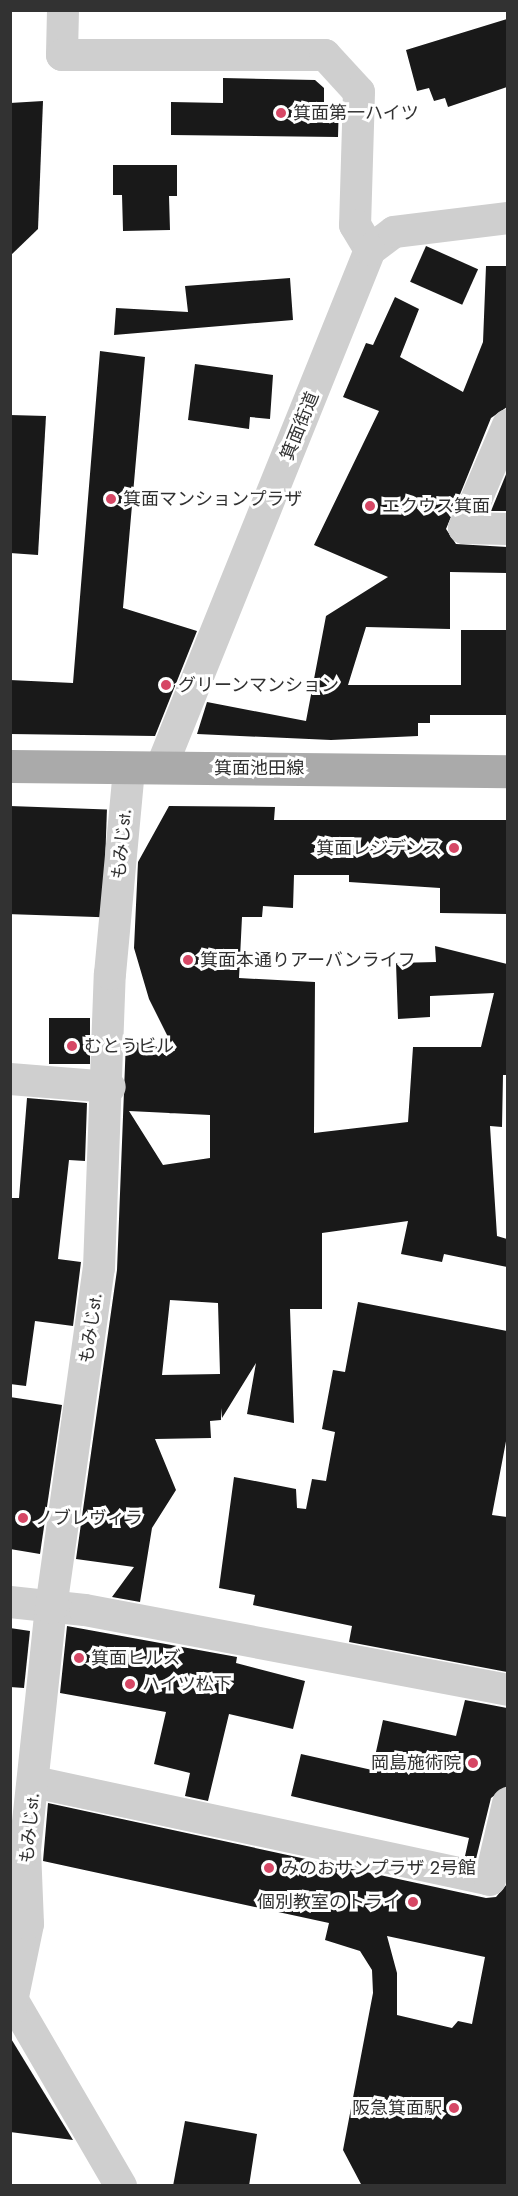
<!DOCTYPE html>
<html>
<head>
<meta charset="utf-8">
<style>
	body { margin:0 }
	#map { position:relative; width:518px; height:2196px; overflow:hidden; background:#fff; font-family:Jost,"Noto Sans JP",sans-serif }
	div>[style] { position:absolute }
	.building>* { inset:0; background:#191919; transform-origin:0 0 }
	.minor>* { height:32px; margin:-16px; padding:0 16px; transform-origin:16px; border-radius:16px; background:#cfcfcf }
	.major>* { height:33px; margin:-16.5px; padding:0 16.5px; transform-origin:16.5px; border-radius:16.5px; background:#aaa }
	.dots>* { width:16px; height:16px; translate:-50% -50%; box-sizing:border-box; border:3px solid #fff; border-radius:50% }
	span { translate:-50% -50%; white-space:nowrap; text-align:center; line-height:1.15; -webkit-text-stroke:6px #fff; paint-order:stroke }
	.poi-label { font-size:18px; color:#323232 }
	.left { translate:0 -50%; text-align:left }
	.right { translate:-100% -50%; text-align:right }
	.street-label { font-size:18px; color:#323232 }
	.frame { position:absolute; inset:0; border:12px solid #323232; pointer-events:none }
</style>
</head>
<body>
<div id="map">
	<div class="building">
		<i style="clip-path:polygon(507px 19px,507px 87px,448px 107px,445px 98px,434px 101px,429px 88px,417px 91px,406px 50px)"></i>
		<i style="clip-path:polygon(223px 78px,315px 80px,324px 88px,324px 102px,339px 102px,338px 137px,171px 135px,171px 102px,223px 103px)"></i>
		<i style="clip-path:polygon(43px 101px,38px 229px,10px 256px,10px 103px)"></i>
		<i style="clip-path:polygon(113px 165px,177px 165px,177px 196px,169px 196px,170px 230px,123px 231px,122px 195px,113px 195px)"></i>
		<i style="left:426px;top:246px;width:57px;height:39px;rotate:24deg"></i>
		<i style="clip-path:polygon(486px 266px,507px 266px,507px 407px,491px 418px,446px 529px,456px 544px,507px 547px,507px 573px,450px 572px,450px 629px,366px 627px,348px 685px,461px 685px,461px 630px,507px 630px,507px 715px,430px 715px,430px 723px,418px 723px,418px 736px,331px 740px,197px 734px,207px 702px,306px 721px,326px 616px,388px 577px,314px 545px,379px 411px,343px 397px,366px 343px,373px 345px,395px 297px,419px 309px,400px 357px,463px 392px,483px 342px)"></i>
		<i style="clip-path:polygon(290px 278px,293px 320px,114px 335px,116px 308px,188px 312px,185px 286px)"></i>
		<i style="clip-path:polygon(100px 351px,145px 357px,123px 608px,197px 631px,155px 736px,10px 734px,10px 680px,73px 683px)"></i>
		<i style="clip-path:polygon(195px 364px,273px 375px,270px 419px,250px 417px,249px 429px,188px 420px)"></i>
		<i style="clip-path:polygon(10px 415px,46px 416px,38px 555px,10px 553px)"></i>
		<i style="clip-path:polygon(507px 472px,507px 511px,491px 511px)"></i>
		<i style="left:10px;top:806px;width:97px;height:108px;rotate:2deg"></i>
		<i style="clip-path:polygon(evenodd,169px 806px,275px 807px,274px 820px,507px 820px,507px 914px,440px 913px,440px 888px,349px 882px,349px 875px,294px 875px,293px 908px,263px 906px,262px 917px,242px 917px,239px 978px,315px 982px,314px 1133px,408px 1122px,413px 1047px,481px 1047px,494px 993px,430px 996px,430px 1017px,398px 1019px,396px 963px,436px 962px,435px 946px,507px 964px,507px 1075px,503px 1075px,502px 1127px,490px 1126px,497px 1236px,507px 1239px,507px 1267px,444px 1254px,442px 1262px,401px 1254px,408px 1221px,322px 1233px,322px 1309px,290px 1309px,294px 1423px,247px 1414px,256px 1363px,222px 1418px,221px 1408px,221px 1420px,210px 1421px,211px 1438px,155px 1439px,176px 1490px,152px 1528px,140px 1602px,112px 1597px,134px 1567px,76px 1559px,117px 1270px,126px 1040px,175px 1051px,149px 999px,134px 948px,138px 862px,169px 806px,129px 1111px,210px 1115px,210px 1158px,163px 1165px,129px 1111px,169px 806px,170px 1300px,218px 1303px,220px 1374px,162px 1375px,170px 1300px)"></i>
		<i style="left:49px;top:1018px;width:41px;height:46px"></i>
		<i style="clip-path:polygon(27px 1098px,87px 1103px,85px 1161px,69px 1160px,58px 1259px,81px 1262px,73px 1326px,35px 1321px,26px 1386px,10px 1384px,10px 1198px,19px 1198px)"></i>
		<i style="clip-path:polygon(358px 1302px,507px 1331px,507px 1436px,492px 1515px,507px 1517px,507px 1672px,349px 1642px,352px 1626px,253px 1605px,255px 1595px,219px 1588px,234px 1477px,296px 1489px,297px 1508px,306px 1509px,312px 1479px,326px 1481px,335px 1432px,322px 1429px,333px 1370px,345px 1372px)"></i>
		<i style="clip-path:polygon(10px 1397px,62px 1405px,40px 1554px,10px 1549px)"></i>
		<i style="clip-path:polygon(67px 1626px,237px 1657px,236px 1663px,305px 1681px,293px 1729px,229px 1714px,208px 1801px,185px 1796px,190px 1773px,154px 1764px,166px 1712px,60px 1693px)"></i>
		<i style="clip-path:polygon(10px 1628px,30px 1631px,24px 1688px,10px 1687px)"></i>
		<i style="clip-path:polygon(465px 1700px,507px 1708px,507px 1786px,491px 1798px,476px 1859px,465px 1856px,469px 1838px,291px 1796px,301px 1754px,372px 1770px,383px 1720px,456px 1736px)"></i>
		<i style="clip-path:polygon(evenodd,48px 1803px,486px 1898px,496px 1897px,507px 1884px,507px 2186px,362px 2186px,343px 2150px,373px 1993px,372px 1970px,360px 1951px,325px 1940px,329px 1923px,43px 1861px,48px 1803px,387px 1936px,485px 1957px,472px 2024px,458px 2021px,452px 2028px,397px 2015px,397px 1973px,387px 1936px)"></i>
		<i style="clip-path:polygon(10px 2037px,73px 2140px,10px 2132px)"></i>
		<i style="clip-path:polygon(185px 2121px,257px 2134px,249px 2186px,173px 2186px)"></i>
	</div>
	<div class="minor">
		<i style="left:63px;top:10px;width:45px;rotate:91.3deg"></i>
		<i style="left:62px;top:55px;width:263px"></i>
		<i style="left:325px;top:55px;width:50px;rotate:47.4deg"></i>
		<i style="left:359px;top:92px;width:133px;rotate:91.7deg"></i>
		<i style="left:355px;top:225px;width:29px;rotate:59deg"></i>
		<i style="left:508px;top:425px;width:112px;rotate:113.1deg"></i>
		<i style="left:464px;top:528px;width:44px;rotate:1.3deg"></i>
		<i style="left:161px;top:768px;width:559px;rotate:-68.03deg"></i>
		<i style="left:370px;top:250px;width:30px;rotate:-37deg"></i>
		<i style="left:394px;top:232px;width:115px;rotate:-7deg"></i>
		<i style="left:10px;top:1079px;width:100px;rotate:4.6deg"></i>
		<i style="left:10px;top:1602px;width:75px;rotate:6.1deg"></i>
		<i style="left:85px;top:1610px;width:430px;rotate:10.7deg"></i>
		<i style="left:34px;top:1782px;width:466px;rotate:12.1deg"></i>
		<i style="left:490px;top:1880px;width:79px;rotate:-76.8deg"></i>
		<i style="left:15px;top:2004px;width:211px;rotate:59.8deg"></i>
		<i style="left:10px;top:2011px;width:89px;rotate:-78.3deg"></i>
		<i style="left:28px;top:1924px;width:74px;rotate:-92.3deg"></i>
		<i style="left:25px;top:1850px;width:243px;rotate:-83.9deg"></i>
		<i style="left:51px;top:1608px;width:343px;rotate:-82deg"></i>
		<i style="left:99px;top:1268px;width:294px;rotate:-87.9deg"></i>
		<i style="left:110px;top:974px;width:207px;rotate:-84.7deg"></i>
	</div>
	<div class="major">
		<i style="left:10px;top:766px;width:498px;rotate:0.6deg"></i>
	</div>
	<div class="dots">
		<i style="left:281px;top:113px;background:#d64765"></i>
		<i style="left:111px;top:499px;background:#d64765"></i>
		<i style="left:370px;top:506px;background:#d64765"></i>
		<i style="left:166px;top:685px;background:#d64765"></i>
		<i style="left:454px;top:848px;background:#d64765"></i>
		<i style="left:188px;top:960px;background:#d64765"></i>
		<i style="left:72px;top:1046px;background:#d64765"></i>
		<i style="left:23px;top:1518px;background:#d64765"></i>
		<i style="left:79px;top:1658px;background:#d64765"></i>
		<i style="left:130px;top:1684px;background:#d64765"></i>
		<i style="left:473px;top:1763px;background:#d64765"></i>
		<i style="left:269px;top:1868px;background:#d64765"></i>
		<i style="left:413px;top:1902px;background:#d64765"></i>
		<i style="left:454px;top:2108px;background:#d64765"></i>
	</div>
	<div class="poi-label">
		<span class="left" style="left:293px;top:113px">箕面第一ハイツ</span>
		<span class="left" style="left:123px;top:499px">箕面マンションプラザ</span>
		<span class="left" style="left:382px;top:506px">エクウス箕面</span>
		<span class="left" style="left:178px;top:685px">グリーンマンション</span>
		<span class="right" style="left:442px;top:848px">箕面レジデンス</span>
		<span class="left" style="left:200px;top:960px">箕面本通りアーバンライフ</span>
		<span class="left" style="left:84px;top:1046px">むとうビル</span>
		<span class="left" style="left:35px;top:1518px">ノブレヴィラ</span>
		<span class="left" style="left:91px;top:1658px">箕面ヒルズ</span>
		<span class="left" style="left:142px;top:1684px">ハイツ松下</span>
		<span class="right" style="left:461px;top:1763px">岡島施術院</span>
		<span class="left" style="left:281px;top:1868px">みのおサンプラザ 2号館</span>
		<span class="right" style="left:401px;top:1902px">個別教室のトライ</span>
		<span class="right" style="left:442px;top:2108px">阪急箕面駅</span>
	</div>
	<div class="street-label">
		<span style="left:300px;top:426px;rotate:-68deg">箕面街道</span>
		<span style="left:259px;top:768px">箕面池田線</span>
		<span style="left:122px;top:844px;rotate:-85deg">もみじst.</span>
		<span style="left:91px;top:1328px;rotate:-82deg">もみじst.</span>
		<span style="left:30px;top:1828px;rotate:-85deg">もみじst.</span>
	</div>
	<div class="frame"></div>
</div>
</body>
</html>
